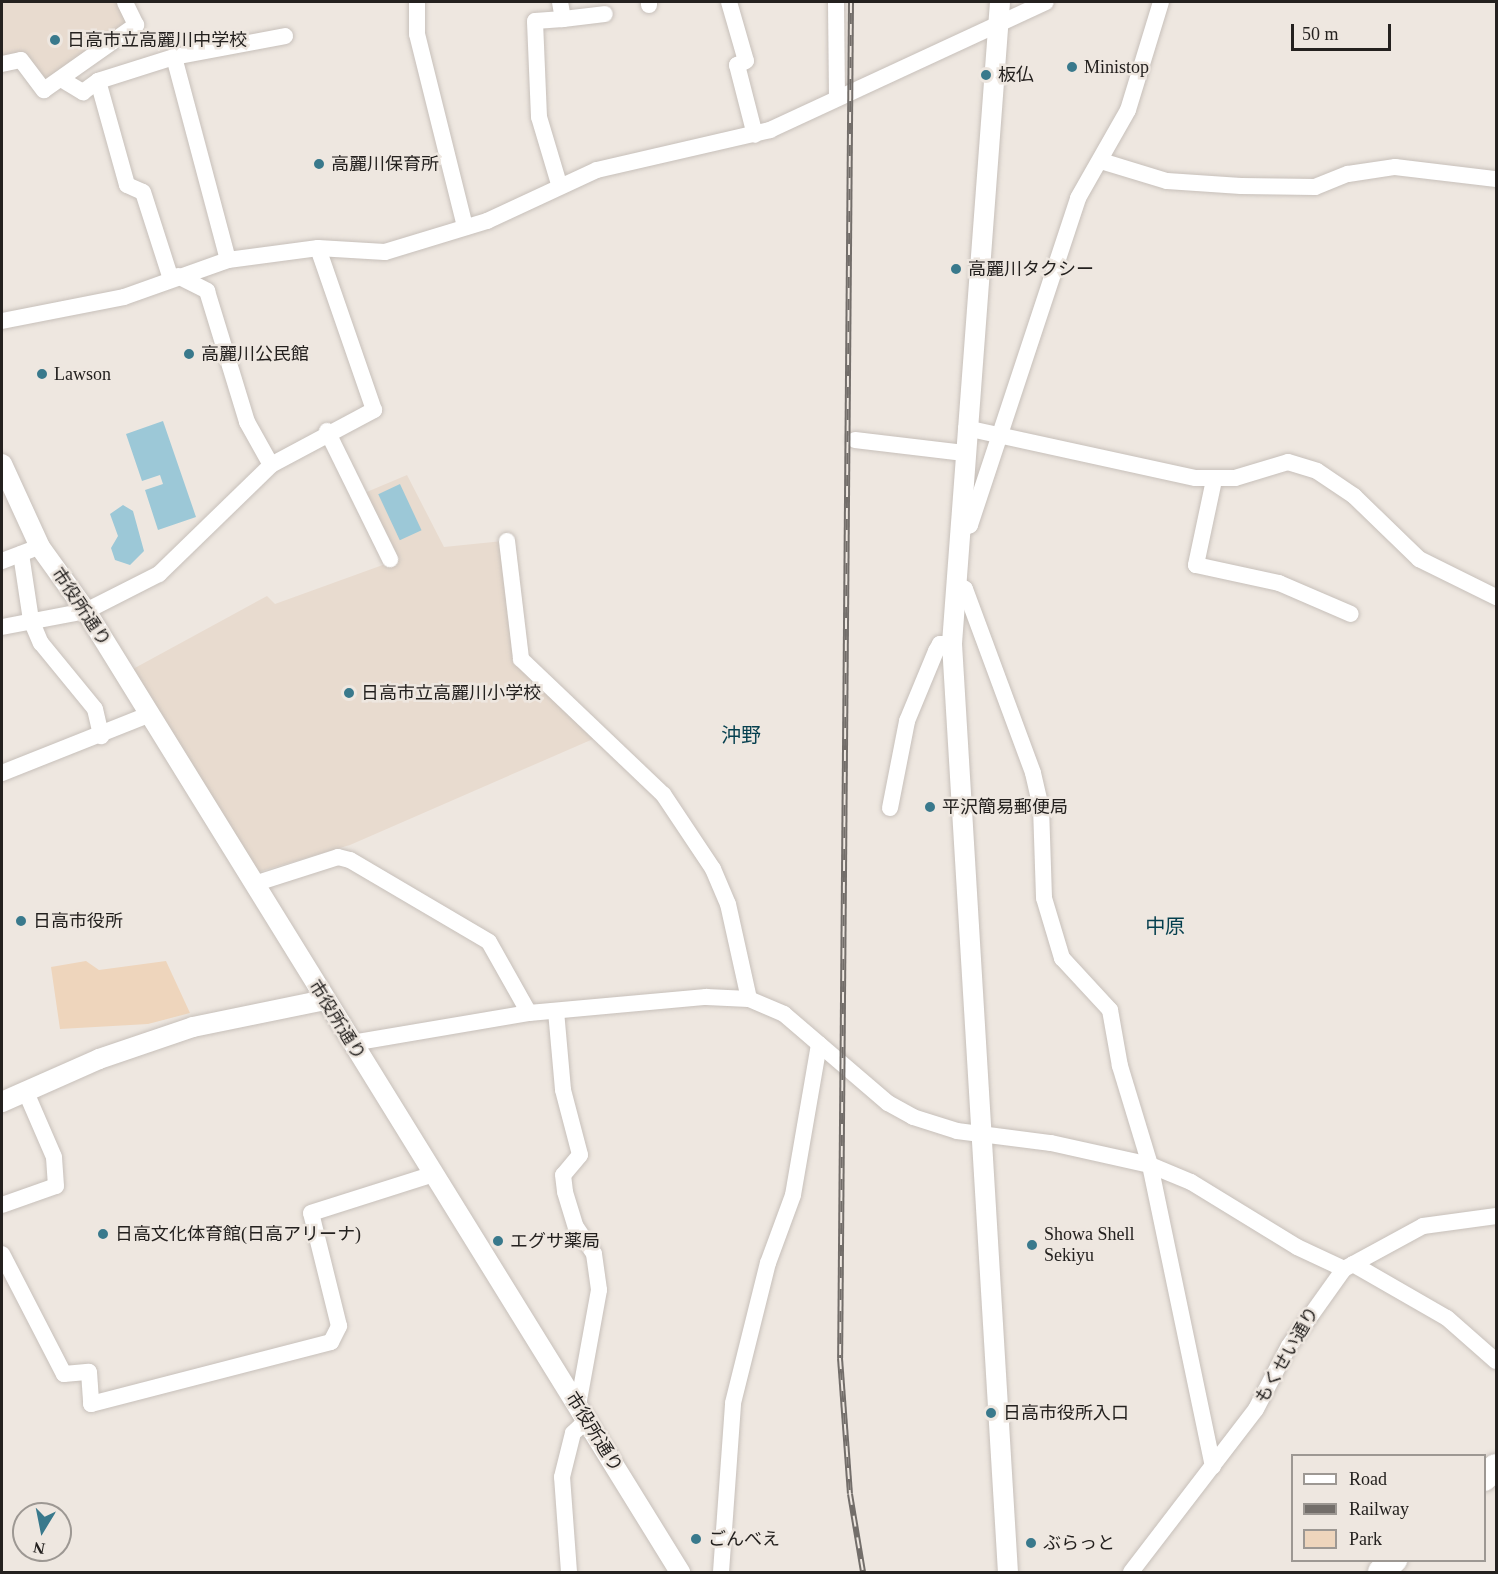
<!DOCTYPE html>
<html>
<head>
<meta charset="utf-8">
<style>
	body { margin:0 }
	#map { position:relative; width:1498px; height:1574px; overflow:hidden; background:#eee7e0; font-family:"Times New Roman","Noto Sans JP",serif }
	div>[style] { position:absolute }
	.built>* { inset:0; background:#e8dbcf }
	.green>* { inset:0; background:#eed5bc }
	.water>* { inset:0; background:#9cc8d7; transform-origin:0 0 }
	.roads { filter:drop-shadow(0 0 2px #c7c0ba) drop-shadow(0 0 2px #c7c0ba) }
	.minor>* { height:16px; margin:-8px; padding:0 8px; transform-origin:8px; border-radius:8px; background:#fff }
	.tertiary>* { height:20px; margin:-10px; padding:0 10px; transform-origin:10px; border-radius:10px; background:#fff }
	.primary>* { height:26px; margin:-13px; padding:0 13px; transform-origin:13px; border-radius:13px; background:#fff }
	.rail>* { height:6px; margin-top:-3px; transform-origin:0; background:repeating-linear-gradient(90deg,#eee7e0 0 11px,#736e6a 0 22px); box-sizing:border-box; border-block:2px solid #736e6a }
	.dots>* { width:16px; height:16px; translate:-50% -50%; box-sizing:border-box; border:3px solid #eee7e0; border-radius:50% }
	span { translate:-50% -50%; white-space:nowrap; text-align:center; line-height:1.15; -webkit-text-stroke:5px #eee7e0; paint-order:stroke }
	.poi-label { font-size:18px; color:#24211f }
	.left { translate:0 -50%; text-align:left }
	.street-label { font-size:18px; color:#24211f }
	.neighbourhood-label { font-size:20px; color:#053f4e }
	.frame { position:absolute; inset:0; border:3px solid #24211f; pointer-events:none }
	.legend { position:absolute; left:1291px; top:1454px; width:195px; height:108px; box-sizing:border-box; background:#eee7e0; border:2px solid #9d9893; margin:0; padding:8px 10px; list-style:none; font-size:18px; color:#24211f }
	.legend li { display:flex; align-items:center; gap:12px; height:30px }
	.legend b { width:30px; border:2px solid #9d9893 }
	.north { position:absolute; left:12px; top:1502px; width:60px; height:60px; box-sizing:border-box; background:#eee7e0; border:2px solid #9d9893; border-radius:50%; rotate:190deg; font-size:16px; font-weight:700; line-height:24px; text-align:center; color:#24211f }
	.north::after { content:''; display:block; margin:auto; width:21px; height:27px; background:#39798c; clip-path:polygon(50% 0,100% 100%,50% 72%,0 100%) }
	.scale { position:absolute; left:1291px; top:24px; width:100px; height:27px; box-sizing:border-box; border:3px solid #24211f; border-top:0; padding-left:8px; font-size:18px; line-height:21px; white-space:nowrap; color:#24211f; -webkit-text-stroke:4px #eee7e0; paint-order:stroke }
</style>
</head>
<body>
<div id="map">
	<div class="built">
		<i style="clip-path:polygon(2px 2px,121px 2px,129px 26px,48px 83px,2px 59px)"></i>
		<i style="clip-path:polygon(407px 475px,444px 547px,503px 541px,518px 660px,600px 736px,350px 845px,258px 872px,133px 669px,267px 596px,275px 604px,391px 562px,362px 494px)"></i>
	</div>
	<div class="green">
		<i style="clip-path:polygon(86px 961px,99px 970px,166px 961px,190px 1013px,148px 1024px,60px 1029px,51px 967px)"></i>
	</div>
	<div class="water">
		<i style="clip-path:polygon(163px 421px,196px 517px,158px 530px,145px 490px,163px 484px,160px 475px,142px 481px,126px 434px)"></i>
		<i style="left:400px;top:484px;width:51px;height:24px;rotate:65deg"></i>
		<i style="clip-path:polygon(123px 505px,133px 511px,144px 551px,130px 565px,115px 560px,111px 548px,118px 536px,110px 514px)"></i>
	</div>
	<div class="roads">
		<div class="minor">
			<i style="left:417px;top:2px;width:32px;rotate:90deg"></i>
			<i style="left:417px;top:34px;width:199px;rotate:76deg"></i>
			<i style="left:649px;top:2px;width:3px;rotate:90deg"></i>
			<i style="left:729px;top:2px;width:61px;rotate:73.9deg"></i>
			<i style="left:746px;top:61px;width:10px;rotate:156deg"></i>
			<i style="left:737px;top:65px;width:72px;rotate:75.6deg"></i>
			<i style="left:836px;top:2px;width:95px;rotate:89.4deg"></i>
			<i style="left:563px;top:19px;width:42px;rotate:-6.8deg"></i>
			<i style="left:174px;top:57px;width:210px;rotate:75.1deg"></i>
			<i style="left:2px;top:64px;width:19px;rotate:-12deg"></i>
			<i style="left:21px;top:60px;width:38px;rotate:53deg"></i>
			<i style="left:44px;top:90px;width:113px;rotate:-35.2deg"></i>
			<i style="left:136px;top:25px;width:25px;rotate:-116deg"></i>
			<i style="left:61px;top:79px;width:26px;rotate:31deg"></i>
			<i style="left:83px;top:92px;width:19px;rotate:-36deg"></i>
			<i style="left:98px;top:81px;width:80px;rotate:-17.5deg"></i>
			<i style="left:174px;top:57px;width:113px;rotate:-10.7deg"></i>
			<i style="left:98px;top:81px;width:108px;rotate:74.4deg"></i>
			<i style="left:127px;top:185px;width:17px;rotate:24deg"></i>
			<i style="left:143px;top:192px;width:91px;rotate:72.2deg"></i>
			<i style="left:1101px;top:161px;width:69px;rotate:16.9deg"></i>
			<i style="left:1167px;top:181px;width:74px;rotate:3.9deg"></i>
			<i style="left:1241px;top:186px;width:74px;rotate:0.8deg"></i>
			<i style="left:1315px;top:187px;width:35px;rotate:-22deg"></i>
			<i style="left:1348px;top:174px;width:48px;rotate:-8.5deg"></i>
			<i style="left:1395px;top:167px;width:102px;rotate:6.8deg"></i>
			<i style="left:559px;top:184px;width:70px;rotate:-106.6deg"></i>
			<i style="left:539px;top:117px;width:96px;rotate:-92.4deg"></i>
			<i style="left:535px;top:21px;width:28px;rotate:-4deg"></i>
			<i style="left:563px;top:19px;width:17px;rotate:-100deg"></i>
			<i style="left:178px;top:276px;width:33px;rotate:27deg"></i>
			<i style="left:207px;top:291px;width:137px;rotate:73deg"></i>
			<i style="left:247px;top:422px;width:49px;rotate:60.8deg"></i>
			<i style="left:2px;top:321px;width:124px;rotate:-11.1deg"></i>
			<i style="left:124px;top:297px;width:110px;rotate:-19.6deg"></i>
			<i style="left:228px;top:260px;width:91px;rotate:-7.6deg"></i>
			<i style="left:318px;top:248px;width:67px;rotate:3.4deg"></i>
			<i style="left:385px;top:252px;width:107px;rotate:-16.9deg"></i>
			<i style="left:487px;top:221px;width:121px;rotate:-24.9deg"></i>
			<i style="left:597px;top:170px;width:178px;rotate:-13deg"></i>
			<i style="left:770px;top:130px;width:304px;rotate:-24.9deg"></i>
			<i style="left:966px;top:428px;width:235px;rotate:12.3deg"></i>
			<i style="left:1196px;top:478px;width:39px"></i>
			<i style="left:1235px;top:478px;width:55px;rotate:-16.8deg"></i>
			<i style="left:1288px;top:462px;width:30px;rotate:17deg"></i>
			<i style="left:1317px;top:471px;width:45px;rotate:34deg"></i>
			<i style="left:1354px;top:496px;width:91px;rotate:44.1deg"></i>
			<i style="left:1419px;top:559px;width:86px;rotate:26.3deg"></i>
			<i style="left:327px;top:431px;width:143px;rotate:63.8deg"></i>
			<i style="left:855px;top:440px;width:110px;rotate:6.8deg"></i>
			<i style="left:1214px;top:480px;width:87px;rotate:102deg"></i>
			<i style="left:1196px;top:565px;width:85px;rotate:12.2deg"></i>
			<i style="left:1279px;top:583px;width:78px;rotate:23.3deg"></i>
			<i style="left:959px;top:530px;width:12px;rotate:-24deg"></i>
			<i style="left:970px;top:525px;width:344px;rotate:-71.7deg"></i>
			<i style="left:1078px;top:198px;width:101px;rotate:-60.4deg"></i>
			<i style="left:1128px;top:110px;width:113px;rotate:-73deg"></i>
			<i style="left:507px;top:541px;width:119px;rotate:83.2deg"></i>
			<i style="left:521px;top:659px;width:196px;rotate:43.6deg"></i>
			<i style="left:663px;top:794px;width:90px;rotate:56.3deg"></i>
			<i style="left:713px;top:869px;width:38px;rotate:67deg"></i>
			<i style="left:728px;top:904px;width:97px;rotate:77.5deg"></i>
			<i style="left:21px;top:554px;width:67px;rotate:81.4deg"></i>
			<i style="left:31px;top:620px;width:25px;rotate:67deg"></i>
			<i style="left:41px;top:643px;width:85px;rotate:50.7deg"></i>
			<i style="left:95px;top:709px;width:28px;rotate:77deg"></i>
			<i style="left:2px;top:561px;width:31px;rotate:-21deg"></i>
			<i style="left:956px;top:584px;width:10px;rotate:29deg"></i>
			<i style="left:965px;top:589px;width:196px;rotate:69.7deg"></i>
			<i style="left:1033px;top:773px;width:35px;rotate:77deg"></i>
			<i style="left:1041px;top:807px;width:91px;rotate:88.1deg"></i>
			<i style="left:1044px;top:898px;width:63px;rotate:73.3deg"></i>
			<i style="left:1062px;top:958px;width:71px;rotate:47.3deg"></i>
			<i style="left:1110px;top:1010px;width:57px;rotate:79.9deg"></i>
			<i style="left:1120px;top:1066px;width:103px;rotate:73.1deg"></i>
			<i style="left:1150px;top:1165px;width:308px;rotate:78.2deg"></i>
			<i style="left:2px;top:627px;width:86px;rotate:-10.8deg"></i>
			<i style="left:86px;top:611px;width:82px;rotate:-26.9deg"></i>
			<i style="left:159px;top:574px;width:156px;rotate:-44.2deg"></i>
			<i style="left:271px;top:465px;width:117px;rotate:-28.1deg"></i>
			<i style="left:374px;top:410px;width:171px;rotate:-109.1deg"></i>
			<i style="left:2px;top:773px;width:159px;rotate:-21.7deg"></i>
			<i style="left:890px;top:808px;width:89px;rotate:-78.9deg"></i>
			<i style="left:907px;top:721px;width:76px;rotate:-67.5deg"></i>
			<i style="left:936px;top:651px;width:8px;rotate:-60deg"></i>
			<i style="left:940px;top:644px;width:12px"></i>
			<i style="left:254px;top:884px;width:88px;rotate:-17.8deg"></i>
			<i style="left:338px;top:857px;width:12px;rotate:14deg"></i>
			<i style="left:350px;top:860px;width:161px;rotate:30.5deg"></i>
			<i style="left:489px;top:942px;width:81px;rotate:60.6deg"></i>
			<i style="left:556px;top:1011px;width:79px;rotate:84.9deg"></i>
			<i style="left:563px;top:1090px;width:67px;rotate:75.3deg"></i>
			<i style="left:580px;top:1155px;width:26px;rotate:130deg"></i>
			<i style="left:563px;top:1175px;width:17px;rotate:83deg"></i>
			<i style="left:565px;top:1192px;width:37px;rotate:73deg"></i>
			<i style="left:576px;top:1227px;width:32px;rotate:56deg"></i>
			<i style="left:594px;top:1254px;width:36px;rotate:82deg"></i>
			<i style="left:599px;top:1290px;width:118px;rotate:100.3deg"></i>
			<i style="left:352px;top:1043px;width:180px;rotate:-9.6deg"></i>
			<i style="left:529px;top:1013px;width:178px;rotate:-5.2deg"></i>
			<i style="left:706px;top:997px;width:43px;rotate:2.7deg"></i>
			<i style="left:749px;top:999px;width:38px;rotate:23deg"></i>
			<i style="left:784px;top:1014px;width:137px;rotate:40.6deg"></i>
			<i style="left:888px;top:1103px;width:29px;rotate:29deg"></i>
			<i style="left:913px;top:1117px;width:46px;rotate:17.7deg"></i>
			<i style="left:957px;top:1131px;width:95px;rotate:7.3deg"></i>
			<i style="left:1051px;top:1143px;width:101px;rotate:12.5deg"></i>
			<i style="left:1150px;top:1165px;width:44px;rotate:22.5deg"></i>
			<i style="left:1191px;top:1182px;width:124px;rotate:31.5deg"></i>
			<i style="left:1297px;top:1247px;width:52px;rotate:25.1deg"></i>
			<i style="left:2px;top:1205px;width:57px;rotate:-19.4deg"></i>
			<i style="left:56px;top:1186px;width:29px;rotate:-94deg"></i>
			<i style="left:54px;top:1157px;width:73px;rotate:-113.4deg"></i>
			<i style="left:2px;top:1254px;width:135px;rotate:62.7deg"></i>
			<i style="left:64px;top:1374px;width:25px;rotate:-5deg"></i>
			<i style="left:89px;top:1372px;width:32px;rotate:86deg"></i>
			<i style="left:91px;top:1404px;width:248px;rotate:-14.5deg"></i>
			<i style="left:331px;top:1342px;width:18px;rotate:-63deg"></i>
			<i style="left:339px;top:1326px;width:116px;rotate:-103.9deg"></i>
			<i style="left:311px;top:1213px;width:126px;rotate:-17.6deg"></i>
			<i style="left:1353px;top:1264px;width:108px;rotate:29.9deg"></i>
			<i style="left:1447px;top:1318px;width:65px;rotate:41.3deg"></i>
			<i style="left:569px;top:1572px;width:95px;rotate:-94.2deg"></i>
			<i style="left:562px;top:1477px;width:45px;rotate:-76deg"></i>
			<i style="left:573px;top:1433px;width:19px;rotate:-43deg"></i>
			<i style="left:721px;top:1572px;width:169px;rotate:-85.9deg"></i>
			<i style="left:733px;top:1403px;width:144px;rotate:-76deg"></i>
			<i style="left:768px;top:1263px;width:72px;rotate:-69.8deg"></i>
			<i style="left:793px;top:1195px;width:153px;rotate:-80.2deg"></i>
			<i style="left:1131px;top:1572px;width:205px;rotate:-52.5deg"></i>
			<i style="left:1256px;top:1409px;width:71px;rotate:-62.4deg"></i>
			<i style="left:1289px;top:1346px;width:95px;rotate:-54.5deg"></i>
			<i style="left:1344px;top:1269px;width:90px;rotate:-28.6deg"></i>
			<i style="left:1423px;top:1226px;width:74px;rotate:-7.8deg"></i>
		</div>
		<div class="tertiary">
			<i style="left:1000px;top:2px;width:644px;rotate:94.28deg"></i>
			<i style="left:952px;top:644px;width:930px;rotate:86.55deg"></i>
			<i style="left:2px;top:464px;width:91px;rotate:65.4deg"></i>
			<i style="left:40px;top:547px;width:79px;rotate:54.3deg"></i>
			<i style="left:86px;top:611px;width:1130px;rotate:58.28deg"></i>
			<i style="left:2px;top:1102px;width:106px;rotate:-23.9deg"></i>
			<i style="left:99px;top:1059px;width:99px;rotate:-18.8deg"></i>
			<i style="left:193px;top:1027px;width:135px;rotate:-11.6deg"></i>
		</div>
		<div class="primary">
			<i style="left:1484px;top:1478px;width:16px;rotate:-43deg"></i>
			<i style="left:1381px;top:1572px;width:18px;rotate:-43deg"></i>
		</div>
	</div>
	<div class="rail">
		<i style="left:851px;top:2px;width:1356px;rotate:90.46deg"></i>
		<i style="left:840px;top:1358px;width:136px;rotate:85.8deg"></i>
		<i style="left:850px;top:1494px;width:79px;rotate:80.5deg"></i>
	</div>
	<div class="dots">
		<i style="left:55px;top:40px;background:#39798c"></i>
		<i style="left:1072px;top:67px;background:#39798c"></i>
		<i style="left:986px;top:75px;background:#39798c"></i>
		<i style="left:319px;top:164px;background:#39798c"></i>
		<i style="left:956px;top:269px;background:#39798c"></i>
		<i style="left:189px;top:354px;background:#39798c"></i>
		<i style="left:42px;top:374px;background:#39798c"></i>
		<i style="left:349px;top:693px;background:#39798c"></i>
		<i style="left:930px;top:807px;background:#39798c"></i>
		<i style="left:21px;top:921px;background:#39798c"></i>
		<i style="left:103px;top:1234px;background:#39798c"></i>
		<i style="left:498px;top:1241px;background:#39798c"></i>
		<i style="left:1032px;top:1245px;background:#39798c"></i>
		<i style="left:991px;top:1413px;background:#39798c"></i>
		<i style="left:696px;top:1539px;background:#39798c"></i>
		<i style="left:1031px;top:1543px;background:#39798c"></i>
	</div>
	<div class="poi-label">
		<span class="left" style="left:67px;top:40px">日高市立高麗川中学校</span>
		<span class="left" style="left:1084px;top:67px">Ministop</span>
		<span class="left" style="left:998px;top:75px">板仏</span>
		<span class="left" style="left:331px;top:164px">高麗川保育所</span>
		<span class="left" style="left:968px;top:269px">高麗川タクシー</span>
		<span class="left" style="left:201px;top:354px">高麗川公民館</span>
		<span class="left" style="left:54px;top:374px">Lawson</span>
		<span class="left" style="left:361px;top:693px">日高市立高麗川小学校</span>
		<span class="left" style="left:942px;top:807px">平沢簡易郵便局</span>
		<span class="left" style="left:33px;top:921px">日高市役所</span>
		<span class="left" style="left:115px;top:1234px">日高文化体育館(日高アリーナ)</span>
		<span class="left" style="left:1044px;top:1245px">Showa Shell<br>Sekiyu</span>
		<span class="left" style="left:510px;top:1241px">エグサ薬局</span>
		<span class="left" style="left:1003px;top:1413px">日高市役所入口</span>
		<span class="left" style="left:708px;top:1539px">ごんべえ</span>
		<span class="left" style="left:1043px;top:1543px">ぶらっと</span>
	</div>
	<div class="street-label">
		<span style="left:81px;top:607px;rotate:56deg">市役所通り</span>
		<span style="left:337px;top:1020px;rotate:58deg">市役所通り</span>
		<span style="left:1287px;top:1355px;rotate:-60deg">もくせい通り</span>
		<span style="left:594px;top:1432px;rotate:58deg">市役所通り</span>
	</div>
	<div class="neighbourhood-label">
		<span style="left:741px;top:735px">沖野</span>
		<span style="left:1165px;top:926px">中原</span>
	</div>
	<div class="frame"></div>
	<ul class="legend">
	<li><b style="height:8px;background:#fff"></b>Road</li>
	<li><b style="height:8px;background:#736e6a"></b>Railway</li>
	<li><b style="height:16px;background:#eed5bc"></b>Park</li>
	</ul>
	<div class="north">N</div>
	<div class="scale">50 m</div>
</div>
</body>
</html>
